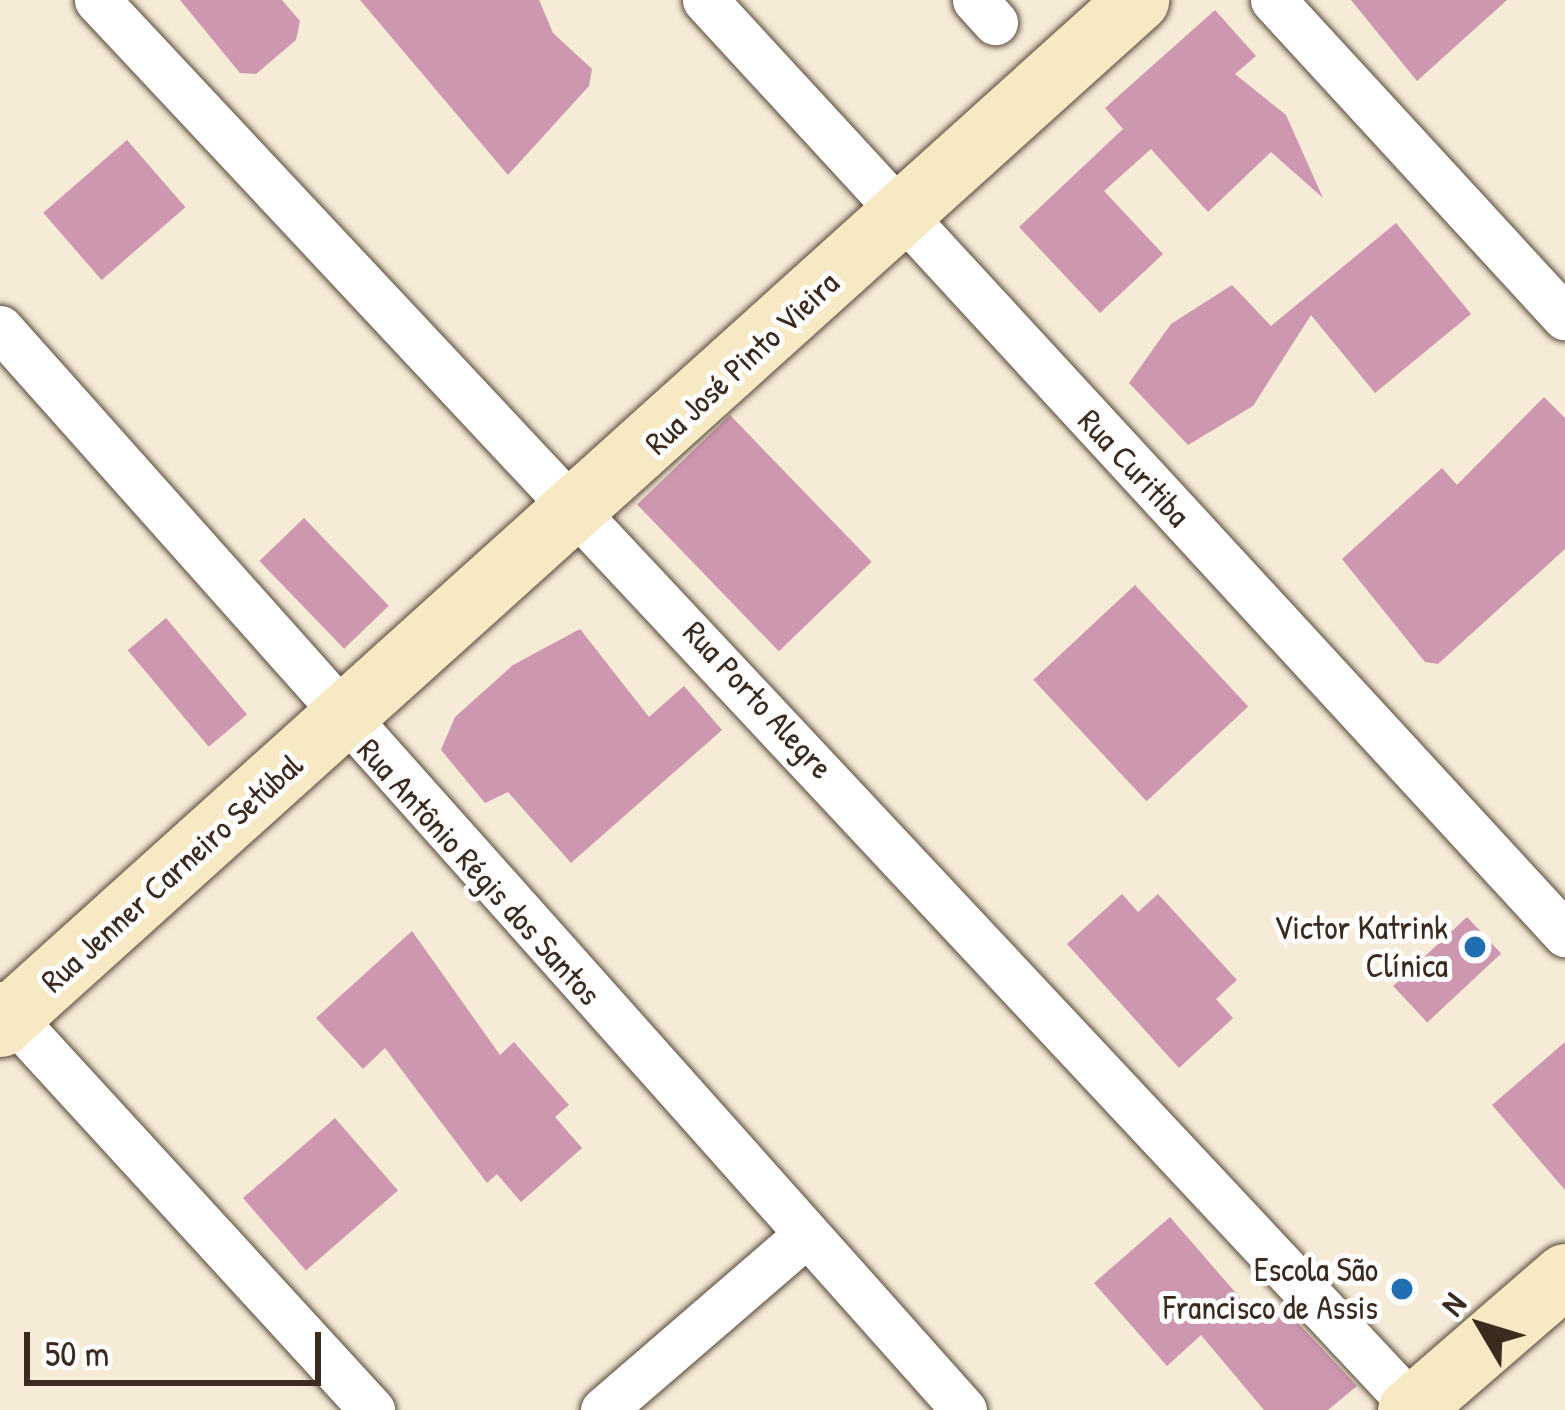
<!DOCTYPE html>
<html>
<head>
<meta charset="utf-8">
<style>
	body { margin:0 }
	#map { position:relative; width:1565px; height:1410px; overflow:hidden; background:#f6ebd7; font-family:"Patrick Hand",sans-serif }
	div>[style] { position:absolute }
	.building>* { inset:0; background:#cd97af; transform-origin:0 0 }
	.roads { filter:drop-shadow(0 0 3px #57473a) drop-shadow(0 0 3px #57473a) }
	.street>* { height:45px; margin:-22.5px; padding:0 22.5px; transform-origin:22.5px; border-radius:22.5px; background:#fff }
	.secondary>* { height:63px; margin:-31.5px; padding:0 31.5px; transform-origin:31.5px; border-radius:31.5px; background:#f6e9c3 }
	.dots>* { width:33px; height:33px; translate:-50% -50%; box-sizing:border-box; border:6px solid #fff; border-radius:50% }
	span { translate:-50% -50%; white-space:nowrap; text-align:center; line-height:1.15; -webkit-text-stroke:10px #fff; paint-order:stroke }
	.street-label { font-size:33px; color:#3b2a1e }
	.poi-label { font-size:33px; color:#3b2a1e }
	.right { translate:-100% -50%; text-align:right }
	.north { position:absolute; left:1421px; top:1266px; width:120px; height:120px; -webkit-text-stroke:9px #fff; paint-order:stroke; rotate:308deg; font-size:33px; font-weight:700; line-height:48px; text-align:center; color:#3b2a1e }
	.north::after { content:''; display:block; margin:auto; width:42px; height:54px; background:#3b2a1e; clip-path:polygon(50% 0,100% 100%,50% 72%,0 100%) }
	.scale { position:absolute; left:24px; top:1332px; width:297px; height:54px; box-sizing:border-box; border:6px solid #3b2a1e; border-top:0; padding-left:15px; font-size:36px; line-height:42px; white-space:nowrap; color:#3b2a1e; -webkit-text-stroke:9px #fff; paint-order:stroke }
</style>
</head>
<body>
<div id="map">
	<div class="building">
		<i style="clip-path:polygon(180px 0,282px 0,300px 21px,296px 40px,256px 74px,240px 73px)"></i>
		<i style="clip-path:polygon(360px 0,539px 0,553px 33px,592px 69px,589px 86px,508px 175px)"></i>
		<i style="clip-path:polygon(1351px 0,1507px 0,1417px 81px)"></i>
		<i style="clip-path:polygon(1215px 10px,1256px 56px,1235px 74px,1286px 115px,1323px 198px,1271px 152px,1208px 212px,1151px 149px,1104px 191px,1163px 254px,1100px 313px,1019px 227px,1123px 129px,1105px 108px)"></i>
		<i style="left:127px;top:140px;width:89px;height:111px;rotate:49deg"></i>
		<i style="clip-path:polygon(1396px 223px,1471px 314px,1375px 393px,1311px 315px,1253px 406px,1188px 445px,1129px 383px,1171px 324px,1232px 285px,1271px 326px)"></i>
		<i style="clip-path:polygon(1544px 397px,1565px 418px,1565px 549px,1438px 664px,1425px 662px,1342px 559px,1442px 468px,1457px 485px)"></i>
		<i style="left:730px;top:415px;width:204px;height:129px;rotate:46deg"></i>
		<i style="left:304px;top:518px;width:122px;height:62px;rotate:46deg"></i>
		<i style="left:1135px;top:585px;width:166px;height:139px;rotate:47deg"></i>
		<i style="left:166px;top:618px;width:126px;height:50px;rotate:50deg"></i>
		<i style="clip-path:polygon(580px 629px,649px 717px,684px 686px,722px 730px,571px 863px,508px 792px,485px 803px,441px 750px,455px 717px,513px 665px)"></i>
		<i style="clip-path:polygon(1122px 894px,1138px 912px,1158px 894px,1237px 980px,1216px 999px,1233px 1018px,1179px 1068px,1067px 944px)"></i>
		<i style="left:1467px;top:917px;width:50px;height:101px;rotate:47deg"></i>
		<i style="clip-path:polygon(412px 931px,500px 1055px,514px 1042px,569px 1105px,555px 1117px,582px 1148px,521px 1202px,497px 1174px,487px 1183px,385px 1048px,363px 1069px,316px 1018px)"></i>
		<i style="clip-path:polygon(1565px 1042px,1565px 1190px,1492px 1105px)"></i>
		<i style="left:335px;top:1118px;width:96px;height:122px;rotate:49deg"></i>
		<i style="clip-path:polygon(1170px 1217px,1261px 1322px,1281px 1305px,1357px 1386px,1328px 1410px,1264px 1410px,1201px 1335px,1167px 1366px,1094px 1283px)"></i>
	</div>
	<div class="roads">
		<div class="street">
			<i style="left:97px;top:0;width:1926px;rotate:46.89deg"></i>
			<i style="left:705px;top:0;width:1270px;rotate:47.36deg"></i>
			<i style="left:975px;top:0;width:30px;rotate:48deg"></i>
			<i style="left:1273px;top:0;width:431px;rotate:47.4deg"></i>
			<i style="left:0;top:328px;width:1449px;rotate:48.3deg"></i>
			<i style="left:0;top:1004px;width:551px;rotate:47.5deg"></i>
			<i style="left:603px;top:1410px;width:268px;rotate:-40.8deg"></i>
		</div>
		<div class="secondary">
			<i style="left:0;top:1025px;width:1531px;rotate:-42.03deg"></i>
			<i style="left:1409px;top:1410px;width:206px;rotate:-40.9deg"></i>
		</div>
	</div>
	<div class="dots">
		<i style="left:1475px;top:947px;background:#1f6fb2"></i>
		<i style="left:1402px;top:1289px;background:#1f6fb2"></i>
	</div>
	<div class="street-label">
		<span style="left:742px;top:363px;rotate:-43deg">Rua José Pinto Vieira</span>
		<span style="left:1134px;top:468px;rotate:47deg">Rua Curitiba</span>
		<span style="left:758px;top:700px;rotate:47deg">Rua Porto Alegre</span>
		<span style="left:479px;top:872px;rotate:48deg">Rua Antônio Régis dos Santos</span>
		<span style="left:172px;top:873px;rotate:-42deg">Rua Jenner Carneiro Setúbal</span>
	</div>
	<div class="poi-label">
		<span class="right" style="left:1448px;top:947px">Victor Katrink<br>Clínica</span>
		<span class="right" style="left:1378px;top:1289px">Escola São<br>Francisco de Assis</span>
	</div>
	<div class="north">N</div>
	<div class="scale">50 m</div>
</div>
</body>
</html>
